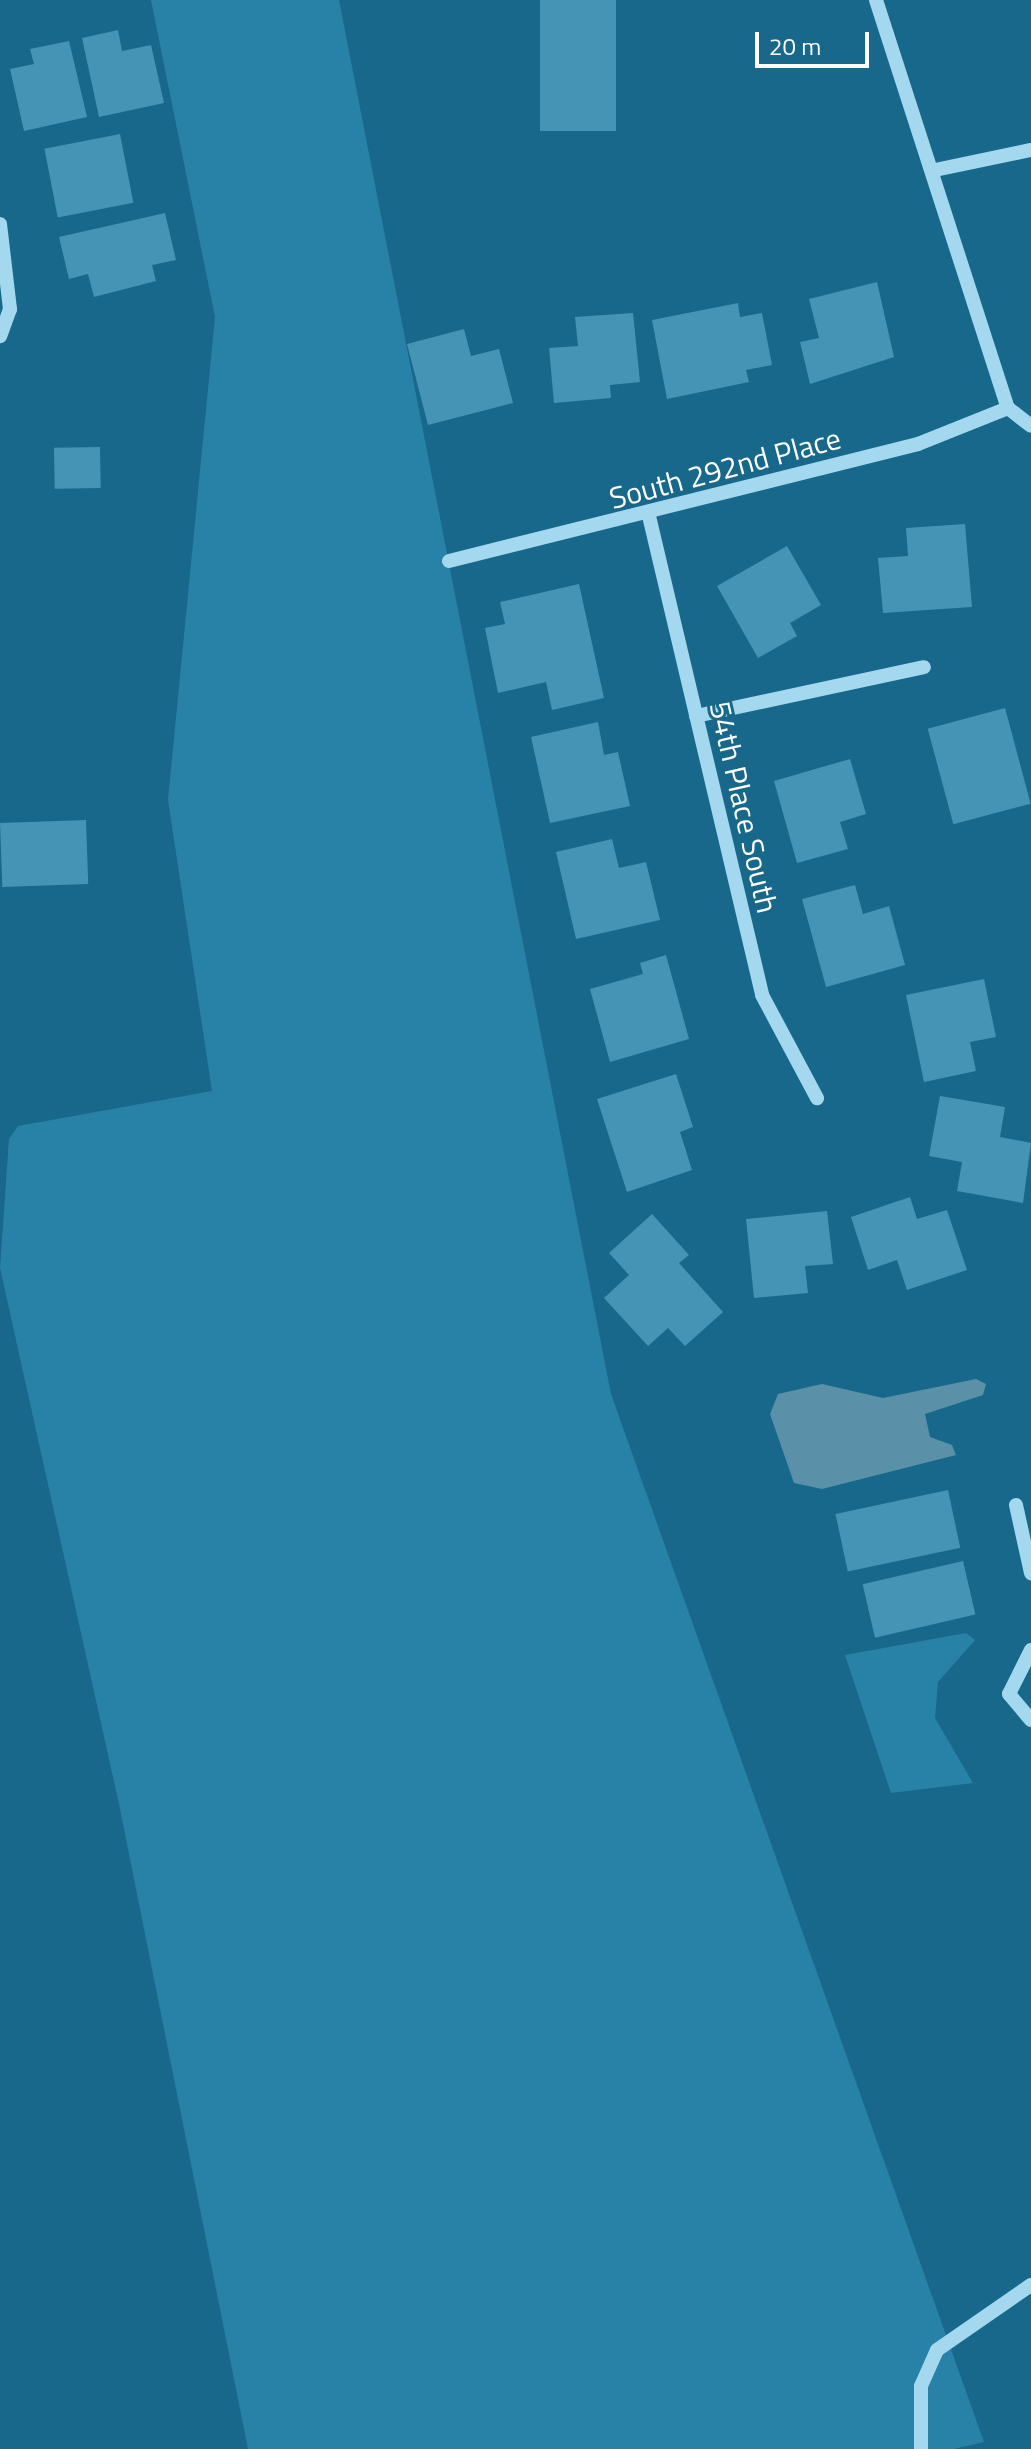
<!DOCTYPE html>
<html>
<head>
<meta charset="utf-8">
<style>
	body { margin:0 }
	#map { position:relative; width:1031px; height:2449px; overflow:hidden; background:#18688b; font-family:"Titillium Web",sans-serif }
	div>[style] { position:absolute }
	.green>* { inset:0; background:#2882a8 }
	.water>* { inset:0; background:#5a91a9 }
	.building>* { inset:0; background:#4594b6; transform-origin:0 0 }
	.minor>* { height:14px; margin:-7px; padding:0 7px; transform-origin:7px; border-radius:7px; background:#a3d8ee }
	span { translate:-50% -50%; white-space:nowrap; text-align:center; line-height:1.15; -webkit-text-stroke:6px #18688b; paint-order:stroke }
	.street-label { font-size:30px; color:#fff }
	.scale { position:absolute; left:755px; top:32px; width:114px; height:36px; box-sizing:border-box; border:4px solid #fff; border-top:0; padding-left:10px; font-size:24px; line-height:28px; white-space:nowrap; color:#fff; -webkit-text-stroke:6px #18688b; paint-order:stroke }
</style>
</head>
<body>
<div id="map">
	<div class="green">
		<i style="clip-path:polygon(151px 0,339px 0,611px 1394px,984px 2442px,954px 2449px,248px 2449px,119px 1804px,0 1268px,9px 1139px,18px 1126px,212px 1091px,168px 800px,215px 317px)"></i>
		<i style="clip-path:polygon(966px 1633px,975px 1640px,938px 1682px,935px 1718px,973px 1783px,891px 1793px,845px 1655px)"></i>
	</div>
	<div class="water">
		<i style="clip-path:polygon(976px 1379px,986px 1384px,983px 1395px,925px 1414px,930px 1437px,952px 1445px,956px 1455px,822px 1489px,794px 1483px,770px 1414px,778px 1394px,822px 1384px,883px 1398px)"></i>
	</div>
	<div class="building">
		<i style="left:540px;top:0;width:76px;height:131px"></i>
		<i style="clip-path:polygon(118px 30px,122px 51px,151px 45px,164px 103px,99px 117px,82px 38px)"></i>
		<i style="clip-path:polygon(69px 41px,87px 117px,24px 131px,10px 69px,34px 64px,30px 49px)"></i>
		<i style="left:120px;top:134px;width:70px;height:77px;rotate:79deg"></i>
		<i style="clip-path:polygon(165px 213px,176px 260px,152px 265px,156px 281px,94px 297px,88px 274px,69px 279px,59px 237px)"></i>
		<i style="clip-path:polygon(877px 282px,894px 357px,810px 384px,800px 342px,819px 338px,809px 299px)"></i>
		<i style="clip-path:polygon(738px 303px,740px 317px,762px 313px,772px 365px,746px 370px,749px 382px,667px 399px,652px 320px)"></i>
		<i style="clip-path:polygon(633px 313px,640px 382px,610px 385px,611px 398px,554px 403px,549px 348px,578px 346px,575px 317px)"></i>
		<i style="clip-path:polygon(464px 329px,471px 356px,499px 349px,513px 403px,428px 425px,407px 344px)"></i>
		<i style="left:100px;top:447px;width:41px;height:46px;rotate:89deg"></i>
		<i style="clip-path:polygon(965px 524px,972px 607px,883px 613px,878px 558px,908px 556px,906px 528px)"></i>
		<i style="clip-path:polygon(787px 546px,821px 605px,790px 623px,797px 636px,758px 658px,717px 586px)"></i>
		<i style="clip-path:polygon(579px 584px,604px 698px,552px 710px,546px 682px,498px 693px,485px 628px,505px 624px,500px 602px)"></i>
		<i style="left:1005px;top:708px;width:99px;height:80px;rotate:75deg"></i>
		<i style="clip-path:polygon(598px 722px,604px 755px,618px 752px,630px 806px,550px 823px,531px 737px)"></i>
		<i style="clip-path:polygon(850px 759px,866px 814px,840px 822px,848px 849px,797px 863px,774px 781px)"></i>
		<i style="left:86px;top:820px;width:64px;height:86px;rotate:88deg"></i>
		<i style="clip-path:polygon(612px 839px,619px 868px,646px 862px,660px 920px,576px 939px,556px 852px)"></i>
		<i style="clip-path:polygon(855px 885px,863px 914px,889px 906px,905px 965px,826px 987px,802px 899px)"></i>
		<i style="clip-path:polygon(666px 955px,689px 1039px,610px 1062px,590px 989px,643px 974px,640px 963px)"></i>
		<i style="clip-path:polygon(984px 979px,996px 1037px,970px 1042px,976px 1071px,924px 1082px,906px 995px)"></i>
		<i style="clip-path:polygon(676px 1074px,693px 1127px,680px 1132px,692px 1170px,627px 1192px,597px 1099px)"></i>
		<i style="clip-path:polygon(940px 1096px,1005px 1107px,1000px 1137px,1031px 1143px,1023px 1203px,957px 1191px,962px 1162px,929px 1156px)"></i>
		<i style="clip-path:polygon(910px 1197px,917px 1219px,947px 1210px,967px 1270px,907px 1290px,897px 1260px,868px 1270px,851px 1217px)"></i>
		<i style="clip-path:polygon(827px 1211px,833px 1264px,805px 1266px,808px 1293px,754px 1298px,746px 1219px)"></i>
		<i style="clip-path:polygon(652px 1214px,689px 1255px,679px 1263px,723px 1312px,685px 1346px,668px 1328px,648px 1346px,604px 1298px,629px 1275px,609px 1253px)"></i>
		<i style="left:948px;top:1490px;width:59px;height:115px;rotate:78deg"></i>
		<i style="left:963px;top:1561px;width:55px;height:103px;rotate:77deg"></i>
	</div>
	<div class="minor">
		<i style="left:876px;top:0;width:429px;rotate:72.1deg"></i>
		<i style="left:1008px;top:408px;width:29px;rotate:38deg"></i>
		<i style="left:935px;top:170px;width:98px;rotate:-11.8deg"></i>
		<i style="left:0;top:224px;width:86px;rotate:83.3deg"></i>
		<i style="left:10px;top:309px;width:29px;rotate:110deg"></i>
		<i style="left:649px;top:516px;width:492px;rotate:76.7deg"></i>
		<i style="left:762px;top:995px;width:117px;rotate:61.9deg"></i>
		<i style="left:449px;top:561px;width:483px;rotate:-14deg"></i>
		<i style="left:918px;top:444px;width:97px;rotate:-21.8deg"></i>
		<i style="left:696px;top:716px;width:233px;rotate:-12.1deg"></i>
		<i style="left:1016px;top:1505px;width:70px;rotate:77.6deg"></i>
		<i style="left:1031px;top:1650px;width:49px;rotate:116.6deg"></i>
		<i style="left:1009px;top:1694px;width:34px;rotate:50deg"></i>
		<i style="left:921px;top:2449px;width:63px;rotate:-90deg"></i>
		<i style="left:921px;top:2386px;width:39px;rotate:-66deg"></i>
		<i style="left:937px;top:2350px;width:114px;rotate:-34.7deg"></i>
	</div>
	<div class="street-label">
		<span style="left:725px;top:468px;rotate:-15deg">South 292nd Place</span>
		<span style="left:744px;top:807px;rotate:77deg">54th Place South</span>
	</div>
	<div class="scale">20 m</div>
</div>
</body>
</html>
